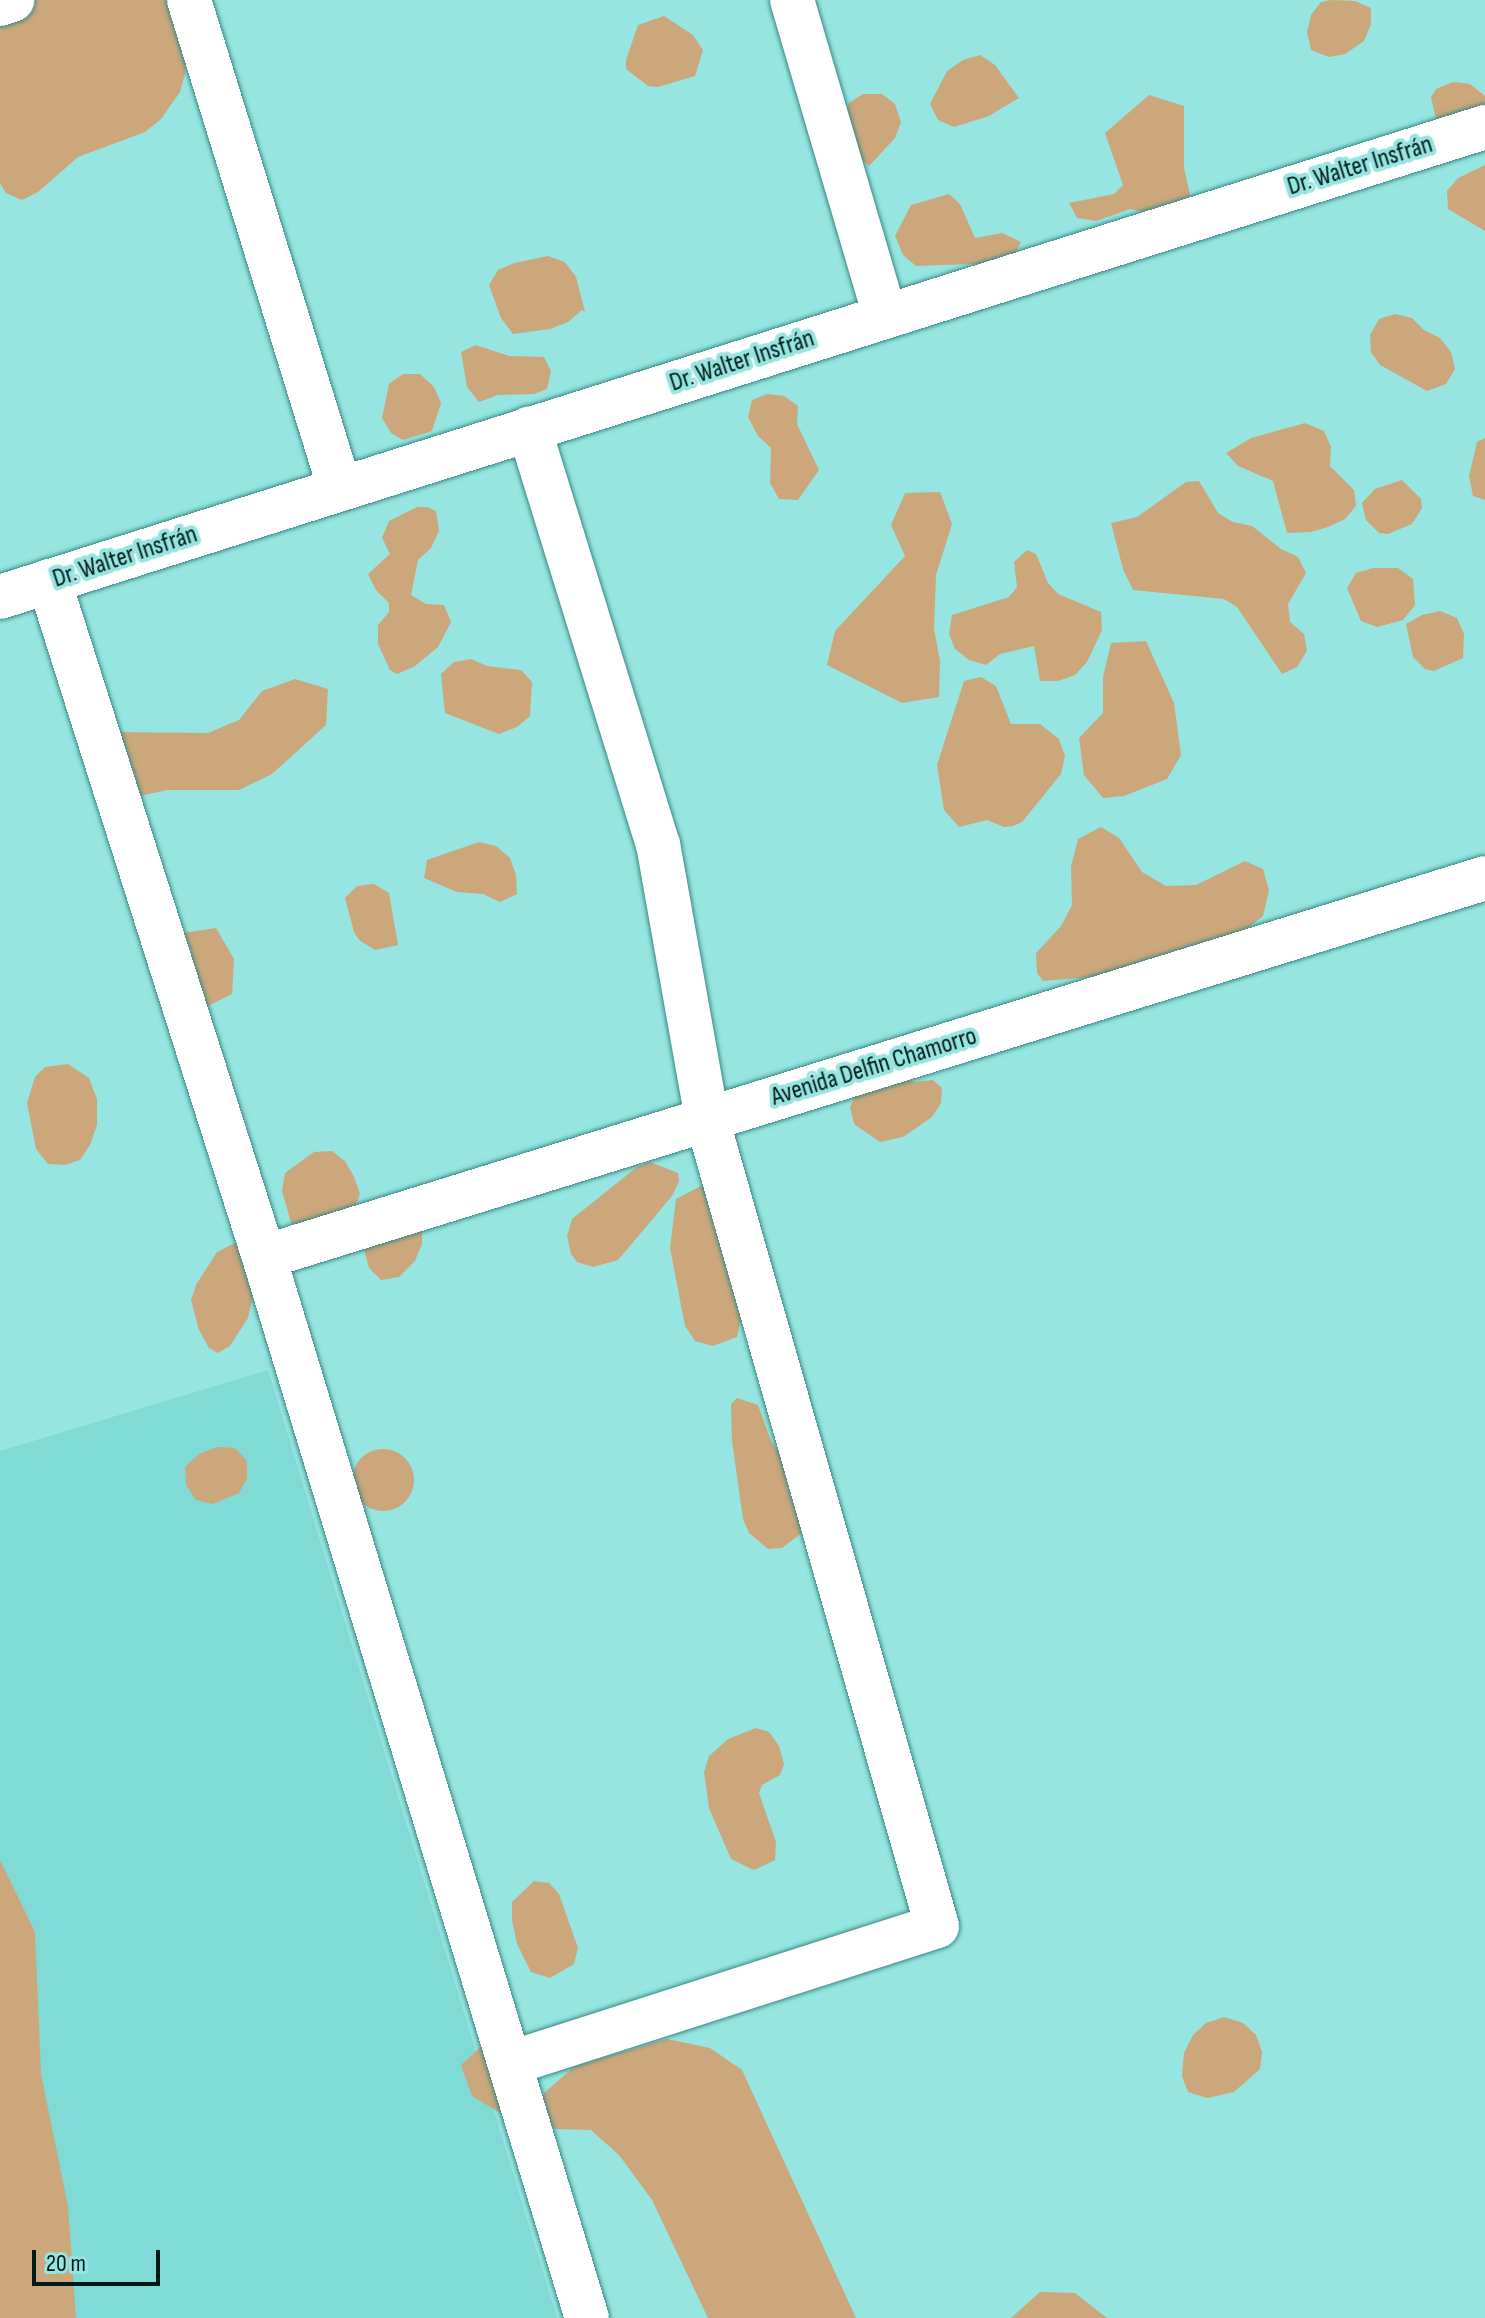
<!DOCTYPE html>
<html>
<head>
<meta charset="utf-8">
<style>
	body { margin:0 }
	#map { position:relative; width:1485px; height:2318px; overflow:hidden; background:#96e5e1; font-family:"Sofia Sans Condensed",sans-serif }
	div>[style] { position:absolute }
	.built>* { inset:0; background:#80dad6 }
	.green>* { inset:0; background:#cba77b }
	.round { border-radius:50% }
	.roads { filter:drop-shadow(0 0 2px #388985) drop-shadow(0 0 2px #388985) }
	.street>* { height:44px; margin:-22px; padding:0 22px; transform-origin:22px; border-radius:22px; background:#fff }
	span { translate:-50% -50%; white-space:nowrap; text-align:center; line-height:1.15; -webkit-text-stroke:8px #96e5e1; paint-order:stroke }
	.street-label { font-size:26px; color:#021918 }
	.scale { position:absolute; left:32px; top:2250px; width:128px; height:36px; box-sizing:border-box; border:4px solid #021918; border-top:0; padding-left:10px; font-size:24px; line-height:28px; white-space:nowrap; color:#021918; -webkit-text-stroke:6px #96e5e1; paint-order:stroke }
</style>
</head>
<body>
<div id="map">
	<div class="built">
		<i style="clip-path:polygon(268px 1370px,557px 2318px,18px 2318px,0 2257px,0 1451px)"></i>
	</div>
	<div class="green">
		<i style="clip-path:polygon(0 0,207px 0,188px 17px,185px 74px,180px 92px,161px 119px,145px 132px,78px 157px,38px 192px,22px 200px,6px 193px,0 183px)"></i>
		<i style="clip-path:polygon(1331px 0,1355px 1px,1371px 8px,1371px 24px,1364px 41px,1345px 54px,1329px 57px,1311px 50px,1307px 32px,1311px 15px,1321px 2px)"></i>
		<i style="clip-path:polygon(664px 16px,693px 35px,703px 50px,695px 76px,658px 87px,648px 86px,626px 69px,626px 60px,638px 25px)"></i>
		<i style="clip-path:polygon(980px 55px,995px 65px,1019px 98px,989px 116px,954px 127px,938px 120px,930px 104px,947px 71px,963px 60px)"></i>
		<i style="clip-path:polygon(1453px 82px,1470px 84px,1485px 96px,1485px 117px,1437px 123px,1431px 97px,1436px 89px)"></i>
		<i style="clip-path:polygon(863px 94px,882px 94px,895px 104px,901px 122px,895px 138px,869px 166px,854px 153px,843px 119px,849px 103px)"></i>
		<i style="clip-path:polygon(1149px 95px,1184px 106px,1184px 168px,1191px 199px,1148px 213px,1130px 209px,1096px 221px,1077px 218px,1069px 203px,1114px 194px,1123px 185px,1105px 133px)"></i>
		<i style="clip-path:polygon(1485px 165px,1485px 231px,1448px 209px,1447px 191px,1458px 178px)"></i>
		<i style="clip-path:polygon(949px 194px,960px 204px,975px 238px,1002px 233px,1021px 242px,1013px 258px,1000px 269px,972px 264px,916px 266px,903px 255px,895px 236px,911px 205px)"></i>
		<i style="clip-path:polygon(548px 256px,565px 262px,576px 277px,585px 312px,582px 310px,568px 322px,550px 329px,513px 334px,501px 318px,489px 285px,498px 270px,514px 263px)"></i>
		<i style="clip-path:polygon(1395px 314px,1412px 318px,1424px 330px,1440px 338px,1451px 352px,1455px 369px,1446px 384px,1427px 391px,1380px 365px,1371px 352px,1370px 335px,1379px 319px)"></i>
		<i style="clip-path:polygon(476px 345px,509px 356px,544px 357px,551px 371px,547px 389px,534px 394px,498px 395px,479px 402px,467px 387px,461px 352px)"></i>
		<i style="clip-path:polygon(403px 374px,420px 374px,434px 387px,441px 403px,432px 431px,403px 440px,391px 433px,382px 418px,389px 384px)"></i>
		<i style="clip-path:polygon(767px 394px,784px 396px,798px 406px,797px 424px,819px 470px,798px 500px,779px 499px,770px 483px,771px 448px,758px 436px,748px 417px,752px 400px)"></i>
		<i style="clip-path:polygon(1305px 423px,1324px 431px,1331px 447px,1330px 466px,1354px 490px,1356px 506px,1345px 519px,1328px 527px,1311px 532px,1287px 533px,1273px 481px,1238px 466px,1226px 453px,1251px 438px)"></i>
		<i style="clip-path:polygon(1485px 438px,1485px 500px,1473px 496px,1469px 476px,1477px 442px)"></i>
		<i style="clip-path:polygon(1402px 480px,1421px 499px,1422px 508px,1412px 524px,1388px 534px,1379px 533px,1366px 520px,1362px 503px,1375px 489px)"></i>
		<i style="clip-path:polygon(1199px 481px,1218px 513px,1233px 522px,1252px 526px,1281px 549px,1298px 557px,1306px 573px,1288px 604px,1290px 622px,1304px 634px,1307px 651px,1297px 667px,1282px 674px,1237px 607px,1224px 599px,1133px 590px,1123px 569px,1111px 523px,1137px 517px,1186px 482px)"></i>
		<i style="clip-path:polygon(940px 492px,952px 524px,936px 575px,934px 629px,940px 661px,939px 697px,902px 703px,827px 665px,835px 631px,905px 556px,891px 525px,905px 493px)"></i>
		<i style="clip-path:polygon(417px 507px,427px 507px,436px 511px,439px 531px,431px 548px,418px 560px,411px 595px,426px 604px,444px 605px,451px 622px,438px 647px,415px 666px,397px 674px,390px 670px,378px 644px,378px 625px,389px 612px,389px 603px,376px 590px,368px 574px,390px 554px,382px 538px,389px 521px)"></i>
		<i style="clip-path:polygon(1027px 550px,1036px 554px,1048px 583px,1058px 594px,1101px 612px,1102px 630px,1087px 662px,1075px 675px,1058px 681px,1040px 681px,1034px 646px,1000px 654px,986px 665px,969px 660px,955px 649px,949px 634px,952px 615px,1009px 597px,1017px 587px,1014px 562px)"></i>
		<i style="clip-path:polygon(1373px 568px,1398px 568px,1413px 579px,1415px 605px,1403px 620px,1377px 627px,1361px 621px,1347px 588px,1356px 573px)"></i>
		<i style="clip-path:polygon(1440px 611px,1457px 618px,1464px 634px,1463px 658px,1434px 671px,1425px 669px,1413px 657px,1406px 624px,1422px 615px)"></i>
		<i style="clip-path:polygon(1146px 641px,1174px 703px,1181px 755px,1167px 779px,1124px 796px,1103px 798px,1084px 775px,1079px 738px,1103px 713px,1103px 677px,1111px 643px)"></i>
		<i style="clip-path:polygon(471px 659px,487px 666px,521px 670px,532px 682px,530px 716px,517px 727px,499px 734px,445px 713px,441px 674px,454px 662px)"></i>
		<i style="clip-path:polygon(981px 677px,996px 686px,1011px 724px,1040px 724px,1059px 739px,1065px 756px,1061px 774px,1022px 822px,1013px 826px,1004px 827px,987px 820px,959px 827px,944px 810px,937px 765px,964px 681px)"></i>
		<i style="clip-path:polygon(295px 679px,328px 689px,326px 725px,272px 774px,239px 790px,167px 790px,131px 798px,105px 732px,208px 733px,239px 720px,262px 691px)"></i>
		<i style="clip-path:polygon(1101px 827px,1119px 838px,1142px 872px,1166px 886px,1196px 885px,1245px 861px,1263px 869px,1269px 890px,1263px 916px,1238px 936px,1102px 976px,1043px 981px,1037px 973px,1036px 953px,1061px 926px,1072px 905px,1071px 866px,1078px 839px)"></i>
		<i style="clip-path:polygon(479px 842px,496px 846px,510px 858px,516px 875px,517px 894px,500px 902px,483px 894px,457px 892px,424px 878px,427px 860px)"></i>
		<i style="clip-path:polygon(374px 884px,389px 893px,398px 945px,375px 950px,359px 940px,354px 932px,345px 898px,357px 886px)"></i>
		<i style="clip-path:polygon(216px 928px,234px 959px,232px 994px,200px 1010px,183px 933px)"></i>
		<i style="clip-path:polygon(68px 1064px,89px 1078px,97px 1099px,97px 1125px,90px 1145px,80px 1160px,65px 1165px,48px 1164px,36px 1149px,27px 1103px,35px 1077px,45px 1067px)"></i>
		<i style="clip-path:polygon(902px 1077px,915px 1082px,933px 1080px,942px 1088px,941px 1103px,932px 1117px,903px 1137px,880px 1142px,854px 1124px,850px 1107px,858px 1091px)"></i>
		<i style="clip-path:polygon(332px 1151px,345px 1161px,354px 1177px,360px 1194px,353px 1213px,292px 1226px,282px 1191px,285px 1173px,314px 1152px)"></i>
		<i style="clip-path:polygon(650px 1162px,678px 1173px,679px 1181px,672px 1196px,618px 1260px,593px 1267px,577px 1262px,571px 1254px,567px 1236px,572px 1219px,637px 1167px)"></i>
		<i style="clip-path:polygon(703px 1185px,711px 1190px,744px 1306px,737px 1337px,713px 1346px,695px 1341px,685px 1326px,670px 1248px,676px 1199px)"></i>
		<i style="clip-path:polygon(422px 1227px,422px 1244px,415px 1261px,399px 1277px,381px 1280px,369px 1268px,364px 1249px)"></i>
		<i style="clip-path:polygon(241px 1240px,255px 1288px,248px 1318px,230px 1346px,218px 1353px,209px 1348px,199px 1330px,191px 1300px,196px 1285px,217px 1252px)"></i>
		<i style="clip-path:polygon(737px 1398px,758px 1405px,771px 1441px,780px 1454px,803px 1532px,782px 1548px,768px 1549px,749px 1533px,743px 1519px,732px 1441px,731px 1404px)"></i>
		<i style="clip-path:polygon(217px 1447px,235px 1448px,247px 1461px,247px 1479px,239px 1493px,213px 1504px,196px 1500px,186px 1485px,185px 1467px,199px 1454px)"></i>
		<i class="round" style="left:352px;top:1449px;width:62px;height:62px"></i>
		<i style="clip-path:polygon(756px 1728px,769px 1732px,779px 1746px,784px 1764px,780px 1775px,762px 1785px,759px 1793px,776px 1842px,775px 1860px,754px 1870px,731px 1859px,709px 1808px,704px 1772px,709px 1756px,728px 1739px)"></i>
		<i style="clip-path:polygon(0 1860px,35px 1932px,41px 2074px,68px 2206px,76px 2318px,0 2318px)"></i>
		<i style="clip-path:polygon(534px 1881px,549px 1883px,559px 1894px,578px 1948px,574px 1964px,550px 1978px,531px 1972px,517px 1944px,512px 1920px,512px 1902px)"></i>
		<i style="clip-path:polygon(1224px 2017px,1243px 2023px,1256px 2035px,1262px 2052px,1260px 2069px,1234px 2092px,1207px 2098px,1188px 2092px,1182px 2076px,1184px 2053px,1193px 2035px,1206px 2023px)"></i>
		<i style="clip-path:polygon(489px 2039px,533px 2099px,502px 2114px,472px 2096px,461px 2065px)"></i>
		<i style="clip-path:polygon(667px 2039px,710px 2048px,742px 2070px,856px 2318px,708px 2318px,652px 2200px,619px 2155px,591px 2130px,555px 2129px,546px 2121px,540px 2104px,544px 2093px,575px 2066px)"></i>
		<i style="clip-path:polygon(1040px 2292px,1075px 2293px,1107px 2318px,1011px 2318px)"></i>
	</div>
	<div class="roads">
		<div class="street">
			<i style="left:189px;top:0;width:512px;rotate:72.84deg"></i>
			<i style="left:792px;top:0;width:328px;rotate:73.6deg"></i>
			<i style="left:0;top:4px;width:13px;rotate:-18deg"></i>
			<i style="left:49px;top:581px;width:709px;rotate:72.36deg"></i>
			<i style="left:264px;top:1257px;width:1109px;rotate:73.07deg"></i>
			<i style="left:0;top:597px;width:1558px;rotate:-17.56deg"></i>
			<i style="left:264px;top:1257px;width:1278px;rotate:-17.24deg"></i>
			<i style="left:511px;top:2063px;width:447px;rotate:-17.8deg"></i>
			<i style="left:937px;top:1926px;width:839px;rotate:-105.91deg"></i>
			<i style="left:707px;top:1119px;width:278px;rotate:-100.1deg"></i>
			<i style="left:658px;top:845px;width:436px;rotate:-107.2deg"></i>
		</div>
	</div>
	<div class="street-label">
		<span style="left:1360px;top:166px;rotate:-17deg">Dr. Walter Insfrán</span>
		<span style="left:742px;top:361px;rotate:-18deg">Dr. Walter Insfrán</span>
		<span style="left:125px;top:557px;rotate:-18deg">Dr. Walter Insfrán</span>
		<span style="left:874px;top:1067px;rotate:-17deg">Avenida Delfin Chamorro</span>
	</div>
	<div class="scale">20 m</div>
</div>
</body>
</html>
